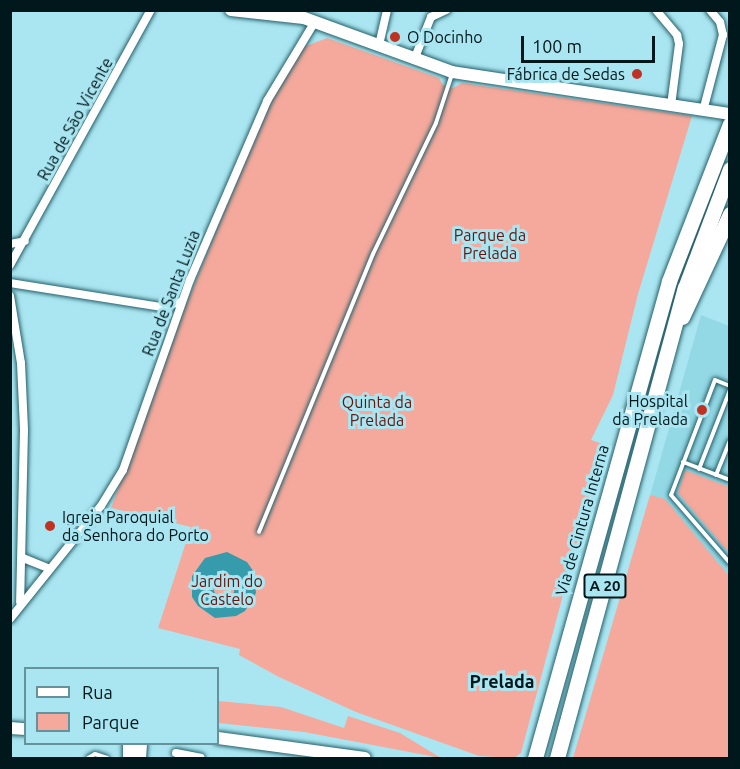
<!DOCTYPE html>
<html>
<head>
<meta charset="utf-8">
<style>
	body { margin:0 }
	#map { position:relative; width:740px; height:769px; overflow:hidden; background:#aae6f1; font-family:Ubuntu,sans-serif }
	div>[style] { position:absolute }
	.built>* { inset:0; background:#93d8e5 }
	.green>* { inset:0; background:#f5a99c }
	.water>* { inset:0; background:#369bab }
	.roads { filter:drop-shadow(0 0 2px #24606a) drop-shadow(0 0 2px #24606a) }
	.service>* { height:4px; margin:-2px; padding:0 2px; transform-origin:2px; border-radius:2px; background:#fff }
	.minor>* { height:8px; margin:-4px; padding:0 4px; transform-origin:4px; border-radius:4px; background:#fff }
	.secondary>* { height:12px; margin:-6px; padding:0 6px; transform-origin:6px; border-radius:6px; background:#fff }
	.motorway>* { height:15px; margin:-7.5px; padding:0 7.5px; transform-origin:7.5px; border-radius:7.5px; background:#fff }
	.dots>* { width:16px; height:16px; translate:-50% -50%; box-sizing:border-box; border:3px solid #aae6f1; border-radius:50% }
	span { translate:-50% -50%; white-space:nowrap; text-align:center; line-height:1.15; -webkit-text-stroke:6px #aae6f1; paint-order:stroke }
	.shield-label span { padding:2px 4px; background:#aae6f1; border:2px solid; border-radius:4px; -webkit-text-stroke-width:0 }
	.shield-label { font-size:15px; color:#00171b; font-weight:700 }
	.poi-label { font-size:16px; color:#00171b }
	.left { translate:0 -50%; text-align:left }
	.right { translate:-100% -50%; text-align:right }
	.street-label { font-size:16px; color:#00171b }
	.park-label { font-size:16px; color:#64160e }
	.neighbourhood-label { font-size:18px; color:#00171b; font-weight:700 }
	.frame { position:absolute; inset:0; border:12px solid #00171b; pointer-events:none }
	.legend { position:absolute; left:24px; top:667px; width:195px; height:78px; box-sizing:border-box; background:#aae6f1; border:2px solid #66939b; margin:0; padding:8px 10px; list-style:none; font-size:18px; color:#00171b }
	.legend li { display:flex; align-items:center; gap:12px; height:30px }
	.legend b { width:30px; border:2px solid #66939b }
	.scale { position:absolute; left:521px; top:36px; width:134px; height:27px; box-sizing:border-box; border:3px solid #00171b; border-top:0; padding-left:8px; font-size:18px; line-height:21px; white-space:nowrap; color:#00171b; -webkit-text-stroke:4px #aae6f1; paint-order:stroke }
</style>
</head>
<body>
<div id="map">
	<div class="built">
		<i style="clip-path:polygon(701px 315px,729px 326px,729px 660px,611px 634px)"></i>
	</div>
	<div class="green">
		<i style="clip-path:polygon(327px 38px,439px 78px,443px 85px,453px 88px,462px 83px,692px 116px,638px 294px,613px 395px,591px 440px,603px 444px,602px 450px,607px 454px,605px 461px,598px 463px,521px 753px,514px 758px,479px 756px,356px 712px,279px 677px,239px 655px,240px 649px,158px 628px,191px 527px,111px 508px,183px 312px,268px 104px,298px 49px)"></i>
		<i style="clip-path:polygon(685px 470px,729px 487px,729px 553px,678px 493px)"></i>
		<i style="clip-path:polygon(650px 495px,665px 499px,729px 576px,729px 758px,573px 758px)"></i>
		<i style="clip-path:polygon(218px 701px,281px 707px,344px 728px,348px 716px,400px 733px,441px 758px,304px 732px,218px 723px)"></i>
	</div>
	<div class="water">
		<i style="clip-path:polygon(evenodd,227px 552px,247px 562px,254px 572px,256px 593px,245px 611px,236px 616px,215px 618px,198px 606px,192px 597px,192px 576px,205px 558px,227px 552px,221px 573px,229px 574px,237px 583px,233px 594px,226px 597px,215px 593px,212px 586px,221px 573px)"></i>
	</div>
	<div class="roads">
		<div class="service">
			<i style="left:730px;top:386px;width:16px;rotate:-158deg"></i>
			<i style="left:715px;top:380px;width:123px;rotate:110.9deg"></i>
			<i style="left:671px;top:495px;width:90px;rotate:49.1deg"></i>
			<i style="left:683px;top:462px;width:50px;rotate:21deg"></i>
			<i style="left:699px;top:469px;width:85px;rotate:-68.6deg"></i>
			<i style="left:716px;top:475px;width:37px;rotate:-68deg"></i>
			<i style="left:259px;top:532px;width:300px;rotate:-67.7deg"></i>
			<i style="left:373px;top:254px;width:145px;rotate:-64.3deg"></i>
			<i style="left:436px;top:123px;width:52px;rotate:-71.9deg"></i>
			<i style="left:88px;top:758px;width:8px;rotate:-30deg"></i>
			<i style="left:95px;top:754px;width:13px;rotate:18deg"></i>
		</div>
		<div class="minor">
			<i style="left:656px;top:10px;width:33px;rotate:50deg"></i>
			<i style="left:677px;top:35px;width:9px;rotate:77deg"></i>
			<i style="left:679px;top:44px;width:63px;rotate:97.4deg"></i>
			<i style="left:379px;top:45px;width:36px;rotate:-77deg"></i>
			<i style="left:414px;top:60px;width:46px;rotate:-68.4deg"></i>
			<i style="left:431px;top:17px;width:17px;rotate:-25deg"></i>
			<i style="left:703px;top:111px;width:79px;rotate:-75.3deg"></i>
			<i style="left:723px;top:35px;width:13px;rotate:-103deg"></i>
			<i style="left:720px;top:22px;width:16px;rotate:-130deg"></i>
			<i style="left:10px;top:244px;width:15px;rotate:-11deg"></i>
			<i style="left:10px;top:265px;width:291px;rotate:-61.1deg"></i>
			<i style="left:10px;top:283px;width:154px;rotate:9deg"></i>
			<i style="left:162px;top:307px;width:20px;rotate:-15deg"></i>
			<i style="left:10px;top:296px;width:68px;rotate:80.7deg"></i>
			<i style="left:21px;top:363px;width:67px;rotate:87.4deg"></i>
			<i style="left:24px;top:430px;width:172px;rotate:91.3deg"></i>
			<i style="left:23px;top:558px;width:27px;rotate:22deg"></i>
			<i style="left:10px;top:619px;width:145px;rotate:-51.2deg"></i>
			<i style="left:101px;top:506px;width:42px;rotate:-58.6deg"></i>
			<i style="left:123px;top:470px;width:201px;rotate:-70.6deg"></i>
			<i style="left:190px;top:280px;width:195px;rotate:-66.7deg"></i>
			<i style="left:267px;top:101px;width:91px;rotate:-58.9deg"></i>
			<i style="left:176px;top:753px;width:25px;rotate:11deg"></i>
		</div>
		<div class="secondary">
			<i style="left:231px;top:10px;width:73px;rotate:6.3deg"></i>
			<i style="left:304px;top:18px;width:158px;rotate:20deg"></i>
			<i style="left:452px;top:72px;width:281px;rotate:8.6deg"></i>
			<i style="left:10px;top:728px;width:16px;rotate:4deg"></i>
			<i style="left:218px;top:738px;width:148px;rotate:7.7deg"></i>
			<i style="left:129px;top:758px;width:14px;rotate:-90deg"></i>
			<i style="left:140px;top:758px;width:14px;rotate:-86deg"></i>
		</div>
		<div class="motorway">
			<i style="left:682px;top:317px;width:114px;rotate:-65deg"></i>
			<i style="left:535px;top:758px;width:495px;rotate:-74.3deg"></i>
			<i style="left:669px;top:281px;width:168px;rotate:-68.8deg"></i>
			<i style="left:557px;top:758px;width:487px;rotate:-74.8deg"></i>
			<i style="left:685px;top:288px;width:127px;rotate:-69.3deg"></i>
		</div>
	</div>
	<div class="dots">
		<i style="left:395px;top:37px;background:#bf3223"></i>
		<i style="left:637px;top:74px;background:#bf3223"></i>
		<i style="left:702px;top:410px;background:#bf3223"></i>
		<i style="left:50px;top:526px;background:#bf3223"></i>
	</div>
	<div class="shield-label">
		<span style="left:605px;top:586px">A 20</span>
	</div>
	<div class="poi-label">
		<span class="left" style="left:407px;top:37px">O Docinho</span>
		<span class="right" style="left:625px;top:74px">Fábrica de Sedas</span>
		<span class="right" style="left:688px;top:410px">Hospital<br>da Prelada</span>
		<span class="left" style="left:62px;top:526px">Igreja Paroquial<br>da Senhora do Porto</span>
	</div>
	<div class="street-label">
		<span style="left:75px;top:119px;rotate:-61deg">Rua de São Vicente</span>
		<span style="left:171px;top:293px;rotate:-69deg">Rua de Santa Luzia</span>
		<span style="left:582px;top:520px;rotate:-74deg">Via de Cintura Interna</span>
	</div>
	<div class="park-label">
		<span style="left:490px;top:244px">Parque da<br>Prelada</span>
		<span style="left:377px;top:411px">Quinta da<br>Prelada</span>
		<span style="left:227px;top:590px">Jardim do<br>Castelo</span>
	</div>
	<div class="neighbourhood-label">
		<span style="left:502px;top:681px">Prelada</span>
	</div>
	<div class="frame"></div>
	<ul class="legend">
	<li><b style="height:8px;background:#fff"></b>Rua</li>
	<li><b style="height:16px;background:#f5a99c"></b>Parque</li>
	</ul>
	<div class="scale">100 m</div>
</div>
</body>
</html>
